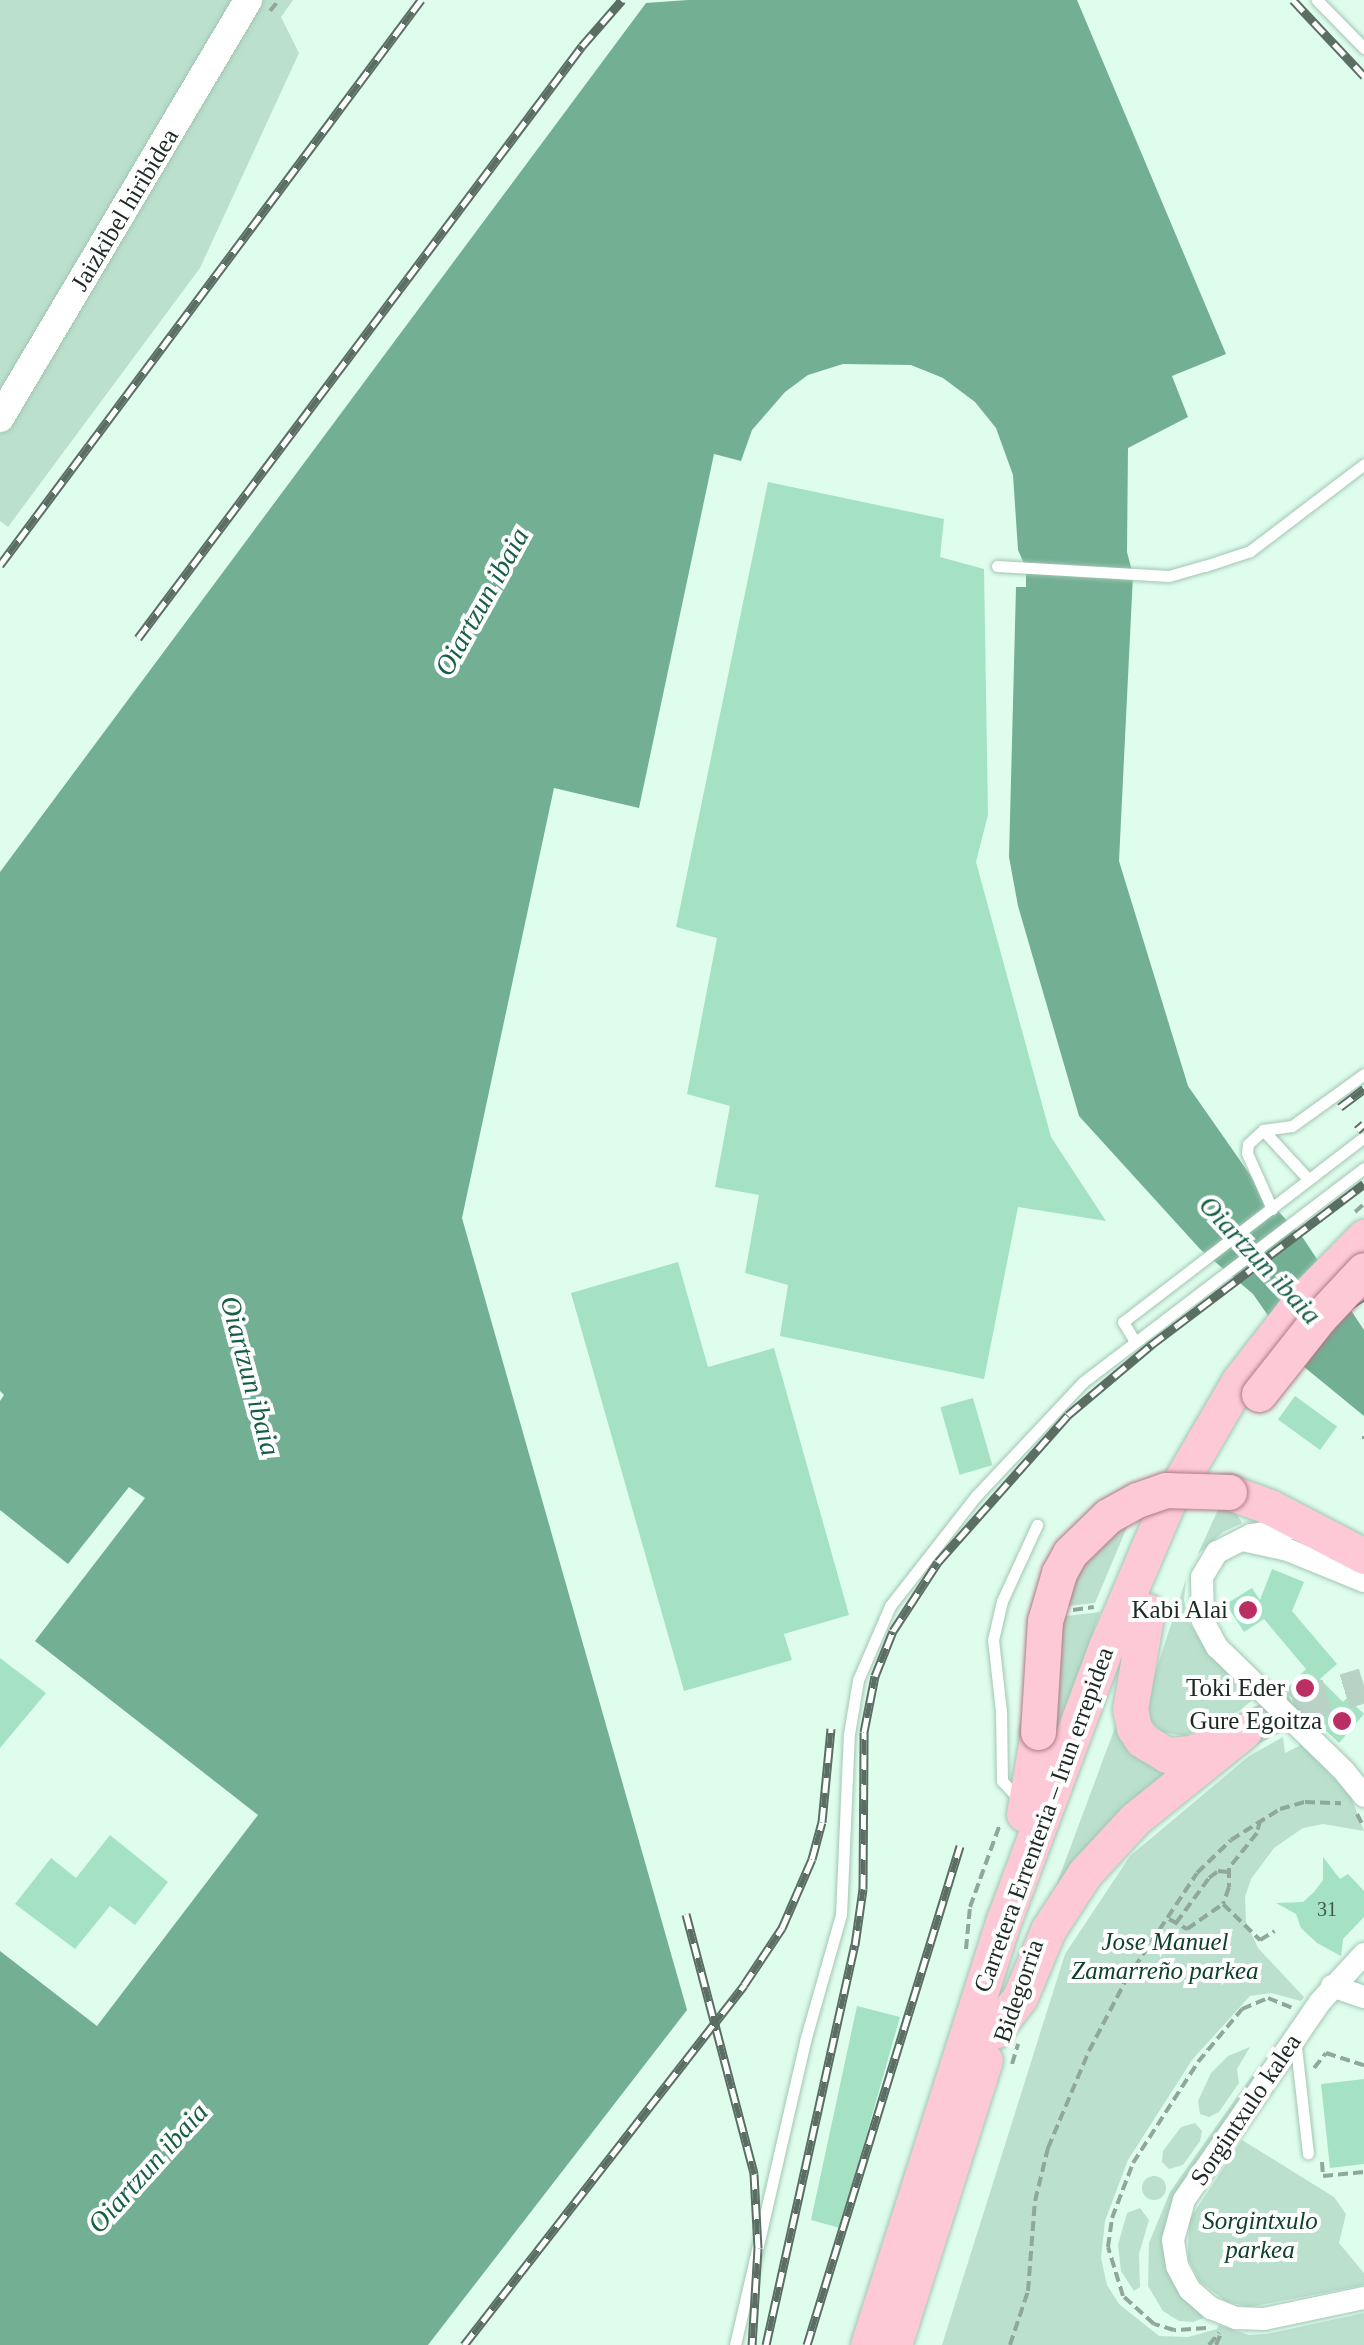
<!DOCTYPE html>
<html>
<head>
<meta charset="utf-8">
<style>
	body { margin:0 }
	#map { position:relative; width:1364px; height:2345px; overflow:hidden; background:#dffded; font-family:Georgia,serif }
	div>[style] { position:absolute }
	.green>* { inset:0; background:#bbe0cd }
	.round { border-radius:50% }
	.water>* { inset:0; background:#73af93 }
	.building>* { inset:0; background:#a4e2c3; transform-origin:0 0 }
	.primary-tunnel>* { height:35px; margin-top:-17.5px; transform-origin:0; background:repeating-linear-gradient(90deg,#b8d3c5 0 35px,transparent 0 53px) }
	.path>* { height:4px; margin-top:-2px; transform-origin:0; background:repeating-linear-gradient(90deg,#90a79b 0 10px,transparent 0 15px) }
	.roads { filter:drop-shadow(0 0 2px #a2c6b4) drop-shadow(0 0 2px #a2c6b4) }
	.service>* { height:11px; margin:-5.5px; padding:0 5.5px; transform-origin:5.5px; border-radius:5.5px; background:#fff }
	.minor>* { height:22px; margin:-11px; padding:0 11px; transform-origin:11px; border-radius:11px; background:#fff }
	.tertiary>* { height:28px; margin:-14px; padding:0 14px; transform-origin:14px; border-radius:14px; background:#fff }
	.primary>* { height:35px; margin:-17.5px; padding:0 17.5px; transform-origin:17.5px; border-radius:17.5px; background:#fec9d7 }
	.rail>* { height:9px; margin-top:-4.5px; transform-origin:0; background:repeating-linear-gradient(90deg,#fff 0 15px,#5b6e64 0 30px); box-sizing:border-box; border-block:2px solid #5b6e64 }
	.bridges { filter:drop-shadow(0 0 2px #ae7a86) drop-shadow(0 0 2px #ae7a86) }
	.primary-bridge>* { height:35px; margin:-17.5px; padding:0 17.5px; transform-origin:17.5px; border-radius:17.5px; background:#fec9d7 }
	.dots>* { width:28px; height:28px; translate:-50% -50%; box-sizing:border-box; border:5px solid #fff; border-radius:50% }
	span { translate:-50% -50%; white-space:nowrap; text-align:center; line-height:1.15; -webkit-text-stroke:8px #fff; paint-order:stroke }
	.number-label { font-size:20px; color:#3e584b }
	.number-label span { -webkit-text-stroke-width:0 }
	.street-label { font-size:25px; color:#1c2a23 }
	.poi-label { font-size:25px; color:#1c2a23 }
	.right { translate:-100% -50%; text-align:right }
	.park-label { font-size:25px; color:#0f412d; font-style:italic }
	.water-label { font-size:28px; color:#165f44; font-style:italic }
</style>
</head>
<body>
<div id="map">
	<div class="green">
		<i style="clip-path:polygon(0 0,293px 0,281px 17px,299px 53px,200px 268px,8px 527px,0 521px)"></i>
		<i style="clip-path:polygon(1221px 1503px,1232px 1506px,1242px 1523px,1223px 1532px,1198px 1554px)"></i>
		<i style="clip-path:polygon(1133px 1513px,1095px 1603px,1060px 1607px,1077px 1561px)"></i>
		<i style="clip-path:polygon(1186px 1579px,1184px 1600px,1189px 1622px,1204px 1646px,1255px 1698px,1239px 1711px,1184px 1736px,1162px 1732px,1149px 1719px,1146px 1701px)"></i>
		<i style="clip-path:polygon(1100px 1612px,1066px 1710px,1044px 1762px,1058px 1617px)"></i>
		<i style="clip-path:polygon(1119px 1717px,1177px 1764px,1047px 1910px)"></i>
		<i style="clip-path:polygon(1283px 1737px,1285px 1753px,1303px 1744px,1351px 1797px,1364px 1831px,1323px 1824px,1303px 1828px,1274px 1848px,1251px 1879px,1245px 1897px,1246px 1922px,1258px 1948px,1304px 1997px,1301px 2001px,1271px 1993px,1250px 1996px,1192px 2060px,1128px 2160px,1105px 2221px,1101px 2258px,1107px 2285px,1119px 2304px,1159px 2336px,1188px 2337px,1217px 2329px,1219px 2325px,1249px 2335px,1266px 2334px,1364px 2313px,1364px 2345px,942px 2345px,1065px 1954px,1130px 1856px,1249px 1756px)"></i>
		<i style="clip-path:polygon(1250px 2047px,1237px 2069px,1239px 2083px,1219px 2112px,1209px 2117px,1200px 2114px,1198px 2101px,1211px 2073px,1228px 2056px)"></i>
		<i style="clip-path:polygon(1256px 2070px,1256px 2079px,1169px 2210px,1163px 2240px,1182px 2296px,1206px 2317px,1193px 2322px,1179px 2321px,1163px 2311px,1148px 2286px,1149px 2243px,1170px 2192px)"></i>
		<i style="clip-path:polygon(1195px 2123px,1202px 2131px,1200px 2141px,1183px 2165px,1169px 2169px,1162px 2162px,1163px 2151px,1181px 2127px)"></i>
		<i style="clip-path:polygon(1242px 2140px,1334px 2197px,1346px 2214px,1339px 2243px,1364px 2273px,1364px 2285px,1250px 2307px,1227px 2302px,1199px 2281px,1188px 2258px,1189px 2220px)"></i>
		<i class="round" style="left:1142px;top:2176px;width:24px;height:24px"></i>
		<i style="clip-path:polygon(1140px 2208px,1149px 2220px,1139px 2254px,1140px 2287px,1134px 2291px,1121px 2271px,1118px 2245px,1127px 2213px)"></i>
	</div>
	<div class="water">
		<i style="clip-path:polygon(688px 0,1077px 0,1226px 354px,1172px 376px,1188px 417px,1128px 448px,1127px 552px,1133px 575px,1119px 861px,1188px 1086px,1267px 1199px,1303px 1238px,1364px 1330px,1364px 1416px,1303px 1366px,1253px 1294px,1200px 1249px,1079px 1116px,1018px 906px,1009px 857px,1016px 587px,1026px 587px,1026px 568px,1018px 550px,1013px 475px,996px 428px,975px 402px,943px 378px,911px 365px,843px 364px,808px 375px,785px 392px,752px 430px,741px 461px,714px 454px,639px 808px,554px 788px,462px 1218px,687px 2010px,428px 2345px,0 2345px,0 1951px,97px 2026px,258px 1815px,35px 1641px,145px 1498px,129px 1487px,68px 1564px,0 1510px,0 1401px,4px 1395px,0 1391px,0 872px,646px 3px)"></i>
	</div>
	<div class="building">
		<i style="clip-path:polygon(768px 482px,944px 519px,940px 557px,984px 569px,988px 815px,976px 862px,1051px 1137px,1106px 1221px,1018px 1207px,984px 1379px,780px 1336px,788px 1285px,745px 1273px,759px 1195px,715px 1187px,730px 1106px,687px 1094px,717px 938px,676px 927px)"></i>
		<i style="clip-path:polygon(678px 1262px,708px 1367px,774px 1348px,849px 1615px,784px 1634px,792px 1660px,684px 1691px,571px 1293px)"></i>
		<i style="left:1295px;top:1396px;width:52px;height:29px;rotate:36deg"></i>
		<i style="left:973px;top:1398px;width:70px;height:34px;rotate:74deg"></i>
		<i style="clip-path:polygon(1272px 1569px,1304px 1582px,1292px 1611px,1337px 1664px,1320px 1679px,1343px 1702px,1347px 1698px,1364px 1714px,1339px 1743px,1284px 1691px,1306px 1669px,1264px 1619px,1244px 1632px,1226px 1604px,1252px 1588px,1260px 1600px)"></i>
		<i style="clip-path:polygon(0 1658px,46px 1693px,0 1748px)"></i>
		<i style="clip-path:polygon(110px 1835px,168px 1882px,135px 1925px,110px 1906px,75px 1949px,15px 1904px,51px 1858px,76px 1878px)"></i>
		<i style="clip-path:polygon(1323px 1857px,1340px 1879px,1348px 1874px,1364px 1891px,1364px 1917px,1343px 1939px,1341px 1956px,1317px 1943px,1301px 1928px,1296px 1914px,1276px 1903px,1303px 1902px,1314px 1892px,1323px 1880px)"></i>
		<i style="clip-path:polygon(857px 2006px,900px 2017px,840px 2228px,811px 2220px)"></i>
		<i style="clip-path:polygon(1364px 2079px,1364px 2164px,1330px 2168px,1321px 2084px)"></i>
	</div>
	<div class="primary-tunnel">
		<i style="left:1244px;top:1731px;width:56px;rotate:-26.6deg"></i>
		<i style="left:1294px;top:1706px;width:73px;rotate:-16.7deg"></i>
	</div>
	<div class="path">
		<i style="left:270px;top:11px;width:14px;rotate:-51deg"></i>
		<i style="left:1355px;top:1212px;width:12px;rotate:-42deg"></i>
		<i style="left:1364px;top:1436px;width:3px;rotate:90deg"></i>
		<i style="left:1073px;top:1610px;width:21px;rotate:-8deg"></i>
		<i style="left:1357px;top:1814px;width:15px;rotate:62deg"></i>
		<i style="left:1260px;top:1820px;width:13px;rotate:103deg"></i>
		<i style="left:1257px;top:1833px;width:45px;rotate:128.7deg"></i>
		<i style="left:1229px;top:1868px;width:19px;rotate:90deg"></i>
		<i style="left:1229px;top:1887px;width:18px;rotate:109deg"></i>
		<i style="left:1223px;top:1904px;width:52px;rotate:44.2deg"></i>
		<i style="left:1260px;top:1940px;width:17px;rotate:-31deg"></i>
		<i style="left:1169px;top:1919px;width:21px;rotate:29deg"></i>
		<i style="left:1187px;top:1929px;width:44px;rotate:-34.8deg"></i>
		<i style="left:1176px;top:1923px;width:56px;rotate:-53.7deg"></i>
		<i style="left:1209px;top:1878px;width:11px;rotate:-38deg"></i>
		<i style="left:1218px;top:1871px;width:10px;rotate:6deg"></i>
		<i style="left:966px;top:1949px;width:42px;rotate:-84.6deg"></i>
		<i style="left:970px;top:1907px;width:88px;rotate:-70.1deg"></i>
		<i style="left:1012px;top:2064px;width:21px;rotate:-73deg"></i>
		<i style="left:1314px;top:2068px;width:19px;rotate:-51deg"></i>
		<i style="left:1326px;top:2053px;width:40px;rotate:18deg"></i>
		<i style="left:1322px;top:2162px;width:14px;rotate:86deg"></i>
		<i style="left:1323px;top:2176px;width:41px;rotate:-5.6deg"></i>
		<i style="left:1206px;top:2328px;width:32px;rotate:176deg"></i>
		<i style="left:1174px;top:2330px;width:21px;rotate:-163deg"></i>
		<i style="left:1154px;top:2324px;width:42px;rotate:-137.9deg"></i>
		<i style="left:1123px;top:2296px;width:51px;rotate:-107deg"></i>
		<i style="left:1108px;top:2247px;width:29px;rotate:-82deg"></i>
		<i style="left:1112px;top:2218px;width:59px;rotate:-69.1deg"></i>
		<i style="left:1133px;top:2163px;width:120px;rotate:-57.2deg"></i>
		<i style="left:1198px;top:2062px;width:69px;rotate:-50.3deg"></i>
		<i style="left:1242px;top:2009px;width:28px;rotate:-23deg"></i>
		<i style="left:1268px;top:1998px;width:27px;rotate:22deg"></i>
		<i style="left:1010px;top:2345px;width:57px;rotate:-71.6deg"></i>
		<i style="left:1028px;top:2291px;width:90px;rotate:-85.6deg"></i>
		<i style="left:1035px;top:2201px;width:55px;rotate:-76.2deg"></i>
		<i style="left:1048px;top:2148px;width:105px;rotate:-67.1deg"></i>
		<i style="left:1089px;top:2051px;width:80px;rotate:-62.5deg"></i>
		<i style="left:1126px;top:1980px;width:128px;rotate:-56.4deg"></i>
		<i style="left:1197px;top:1873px;width:47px;rotate:-44.1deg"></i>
		<i style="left:1231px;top:1840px;width:58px;rotate:-32.3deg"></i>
		<i style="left:1280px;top:1809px;width:26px;rotate:-16deg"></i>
		<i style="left:1305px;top:1802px;width:36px;rotate:2deg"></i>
		<i style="left:1209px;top:2345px;width:16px;rotate:-50deg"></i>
		<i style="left:1216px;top:2345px;width:15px;rotate:-67deg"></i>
	</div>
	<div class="roads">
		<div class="service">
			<i style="left:1317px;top:0;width:67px;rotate:45.6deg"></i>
			<i style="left:997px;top:566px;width:172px;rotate:3.3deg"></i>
			<i style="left:1169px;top:576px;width:37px;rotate:-16deg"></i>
			<i style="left:1205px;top:566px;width:47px;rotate:-18.4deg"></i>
			<i style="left:1250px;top:551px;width:143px;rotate:-37.3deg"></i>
			<i style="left:1263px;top:1130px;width:67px;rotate:47.4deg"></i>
			<i style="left:1272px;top:1209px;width:61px;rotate:-114.1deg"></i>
			<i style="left:1247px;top:1153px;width:9px;rotate:-84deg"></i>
			<i style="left:1248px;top:1144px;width:21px;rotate:-43deg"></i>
			<i style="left:1263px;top:1130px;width:29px;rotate:-8deg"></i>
			<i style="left:1292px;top:1126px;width:89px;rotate:-35.8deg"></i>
			<i style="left:1134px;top:1340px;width:21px;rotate:-121deg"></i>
			<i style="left:1123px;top:1322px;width:302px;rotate:-37.5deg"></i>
			<i style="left:1019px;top:1799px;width:25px;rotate:-133deg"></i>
			<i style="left:1002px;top:1781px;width:70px;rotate:-90.8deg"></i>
			<i style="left:1001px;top:1711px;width:71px;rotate:-96.4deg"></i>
			<i style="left:993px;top:1640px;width:40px;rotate:-77deg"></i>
			<i style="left:1002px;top:1601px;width:84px;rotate:-65.3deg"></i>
			<i style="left:1295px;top:2038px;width:116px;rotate:83.6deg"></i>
			<i style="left:735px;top:2345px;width:312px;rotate:-77deg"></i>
			<i style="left:805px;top:2041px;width:131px;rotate:-74.1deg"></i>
			<i style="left:841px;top:1915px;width:181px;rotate:-87.5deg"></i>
			<i style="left:849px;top:1734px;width:55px;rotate:-80.5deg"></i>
			<i style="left:858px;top:1680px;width:81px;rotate:-66.6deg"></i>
			<i style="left:890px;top:1606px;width:140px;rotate:-52deg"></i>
			<i style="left:976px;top:1496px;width:156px;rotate:-46.8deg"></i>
			<i style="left:1083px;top:1382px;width:353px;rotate:-37.3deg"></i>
		</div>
		<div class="minor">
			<i style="left:1305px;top:1526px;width:55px;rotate:170.5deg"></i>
			<i style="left:1251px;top:1535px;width:38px;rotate:153deg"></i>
			<i style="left:1217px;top:1552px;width:29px;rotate:121deg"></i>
			<i style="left:1202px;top:1577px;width:44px;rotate:88.7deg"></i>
			<i style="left:1203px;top:1621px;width:30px;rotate:62deg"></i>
			<i style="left:1217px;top:1647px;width:177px;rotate:44.3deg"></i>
			<i style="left:1344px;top:1771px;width:32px;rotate:51deg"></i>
			<i style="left:1247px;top:1541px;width:42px;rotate:12.4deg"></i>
			<i style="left:1288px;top:1550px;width:82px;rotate:22.2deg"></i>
			<i style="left:1364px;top:1954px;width:65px;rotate:132.5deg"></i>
			<i style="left:1320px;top:2002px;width:240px;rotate:124.5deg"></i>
			<i style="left:1184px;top:2200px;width:41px;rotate:105.4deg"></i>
			<i style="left:1173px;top:2240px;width:26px;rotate:81deg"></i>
			<i style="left:1177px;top:2266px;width:27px;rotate:62deg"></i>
			<i style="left:1190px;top:2290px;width:28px;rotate:41deg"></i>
			<i style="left:1211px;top:2308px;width:27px;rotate:22deg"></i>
			<i style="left:1236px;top:2318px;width:28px;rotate:2deg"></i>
			<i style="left:1264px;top:2319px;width:102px;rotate:-11.9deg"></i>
			<i style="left:1332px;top:1986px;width:34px;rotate:19deg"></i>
		</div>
		<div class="tertiary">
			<i style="left:0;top:418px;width:486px;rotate:-59.3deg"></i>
		</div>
		<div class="primary">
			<i style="left:1229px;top:1492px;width:44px;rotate:20.1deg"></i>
			<i style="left:1270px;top:1507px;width:106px;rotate:27.5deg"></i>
			<i style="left:1147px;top:1611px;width:99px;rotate:99.8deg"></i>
			<i style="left:1130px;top:1709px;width:19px;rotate:78deg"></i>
			<i style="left:1134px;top:1728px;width:14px;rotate:56deg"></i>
			<i style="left:1142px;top:1740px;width:29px;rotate:31deg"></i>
			<i style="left:1167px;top:1755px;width:24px;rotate:-5deg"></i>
			<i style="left:1191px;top:1753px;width:31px;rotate:-22deg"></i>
			<i style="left:1024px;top:1814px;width:83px;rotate:-80.3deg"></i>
			<i style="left:994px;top:2031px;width:43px;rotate:-52.6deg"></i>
			<i style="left:1020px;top:1997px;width:73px;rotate:-67.3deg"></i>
			<i style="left:1048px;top:1930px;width:68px;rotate:-57deg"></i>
			<i style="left:1085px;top:1873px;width:74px;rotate:-47.2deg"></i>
			<i style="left:1135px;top:1819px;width:140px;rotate:-38.9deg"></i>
			<i style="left:868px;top:2345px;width:449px;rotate:-72.3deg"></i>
			<i style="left:1005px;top:1917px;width:288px;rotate:-69.5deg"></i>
			<i style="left:1106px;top:1647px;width:153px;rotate:-66.9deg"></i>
			<i style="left:1166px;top:1506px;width:145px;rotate:-59.7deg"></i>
			<i style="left:1239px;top:1381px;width:101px;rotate:-52.2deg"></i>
			<i style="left:1301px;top:1301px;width:90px;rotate:-45.5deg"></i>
			<i style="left:894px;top:2345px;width:299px;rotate:-72.3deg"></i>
		</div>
	</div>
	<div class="rail">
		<i style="left:1293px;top:0;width:104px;rotate:46.9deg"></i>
		<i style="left:0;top:565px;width:705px;rotate:-53.31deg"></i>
		<i style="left:138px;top:638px;width:740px;rotate:-53.13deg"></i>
		<i style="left:582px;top:46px;width:61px;rotate:-49deg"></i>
		<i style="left:1340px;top:1107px;width:30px;rotate:-37deg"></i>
		<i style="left:1357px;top:1130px;width:9px;rotate:-41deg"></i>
		<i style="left:1282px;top:1351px;width:99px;rotate:-33.9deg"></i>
		<i style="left:686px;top:1914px;width:269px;rotate:75.3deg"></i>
		<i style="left:754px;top:2174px;width:74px;rotate:86.9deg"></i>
		<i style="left:758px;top:2248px;width:97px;rotate:93.5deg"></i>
		<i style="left:464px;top:2345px;width:456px;rotate:-52.1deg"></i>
		<i style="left:744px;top:1985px;width:69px;rotate:-56.3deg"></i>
		<i style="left:782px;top:1928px;width:75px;rotate:-66.5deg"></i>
		<i style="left:812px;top:1859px;width:38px;rotate:-75deg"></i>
		<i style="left:822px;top:1822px;width:94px;rotate:-84.5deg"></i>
		<i style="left:766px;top:2345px;width:410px;rotate:-77.5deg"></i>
		<i style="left:855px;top:1945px;width:57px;rotate:-81.9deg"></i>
		<i style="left:863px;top:1889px;width:157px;rotate:-89.6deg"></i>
		<i style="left:864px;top:1732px;width:57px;rotate:-78.9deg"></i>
		<i style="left:875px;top:1676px;width:48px;rotate:-68.2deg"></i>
		<i style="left:893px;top:1631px;width:82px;rotate:-56.9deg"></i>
		<i style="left:938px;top:1562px;width:196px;rotate:-48.5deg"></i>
		<i style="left:1068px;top:1415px;width:109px;rotate:-40.1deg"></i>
		<i style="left:1151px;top:1345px;width:267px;rotate:-37.1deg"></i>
		<i style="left:807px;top:2345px;width:522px;rotate:-72.95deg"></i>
	</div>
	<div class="bridges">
		<div class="primary-bridge">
			<i style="left:1259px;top:1394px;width:98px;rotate:-51.6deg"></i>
			<i style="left:1320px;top:1317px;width:64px;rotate:-46.9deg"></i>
			<i style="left:1038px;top:1732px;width:111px;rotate:-86.4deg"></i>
			<i style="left:1045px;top:1621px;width:50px;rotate:-73.7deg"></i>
			<i style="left:1059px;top:1573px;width:23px;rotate:-61deg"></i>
			<i style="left:1070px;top:1553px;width:53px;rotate:-44.2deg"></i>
			<i style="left:1108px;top:1516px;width:33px;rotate:-29deg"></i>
			<i style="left:1137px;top:1500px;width:31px;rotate:-19deg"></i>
			<i style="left:1166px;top:1490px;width:63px;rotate:1.8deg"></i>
		</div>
	</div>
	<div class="dots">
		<i style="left:1248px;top:1610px;background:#ba2e64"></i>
		<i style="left:1305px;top:1688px;background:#ba2e64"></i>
		<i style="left:1342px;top:1721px;background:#ba2e64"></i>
	</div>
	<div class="number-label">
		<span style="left:1327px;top:1909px">31</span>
	</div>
	<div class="street-label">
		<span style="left:125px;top:210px;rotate:-59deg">Jaizkibel hiribidea</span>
		<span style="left:1044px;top:1820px;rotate:-70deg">Carretera Errenteria – Irun errepidea</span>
		<span style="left:1019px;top:1991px;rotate:-71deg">Bidegorria</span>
		<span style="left:1246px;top:2110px;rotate:-56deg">Sorgintxulo kalea</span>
	</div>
	<div class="poi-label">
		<span class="right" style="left:1228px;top:1610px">Kabi Alai</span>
		<span class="right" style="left:1285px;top:1688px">Toki Eder</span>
		<span class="right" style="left:1322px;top:1721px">Gure Egoitza</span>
	</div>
	<div class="park-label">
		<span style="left:1165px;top:1957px">Jose Manuel<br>Zamarreño parkea</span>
		<span style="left:1260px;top:2236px">Sorgintxulo<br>parkea</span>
	</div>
	<div class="water-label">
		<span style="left:482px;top:602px;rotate:-61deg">Oiartzun ibaia</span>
		<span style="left:1260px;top:1260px;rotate:47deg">Oiartzun ibaia</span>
		<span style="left:250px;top:1376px;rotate:75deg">Oiartzun ibaia</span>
		<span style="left:148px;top:2168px;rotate:-48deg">Oiartzun ibaia</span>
	</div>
</div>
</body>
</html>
